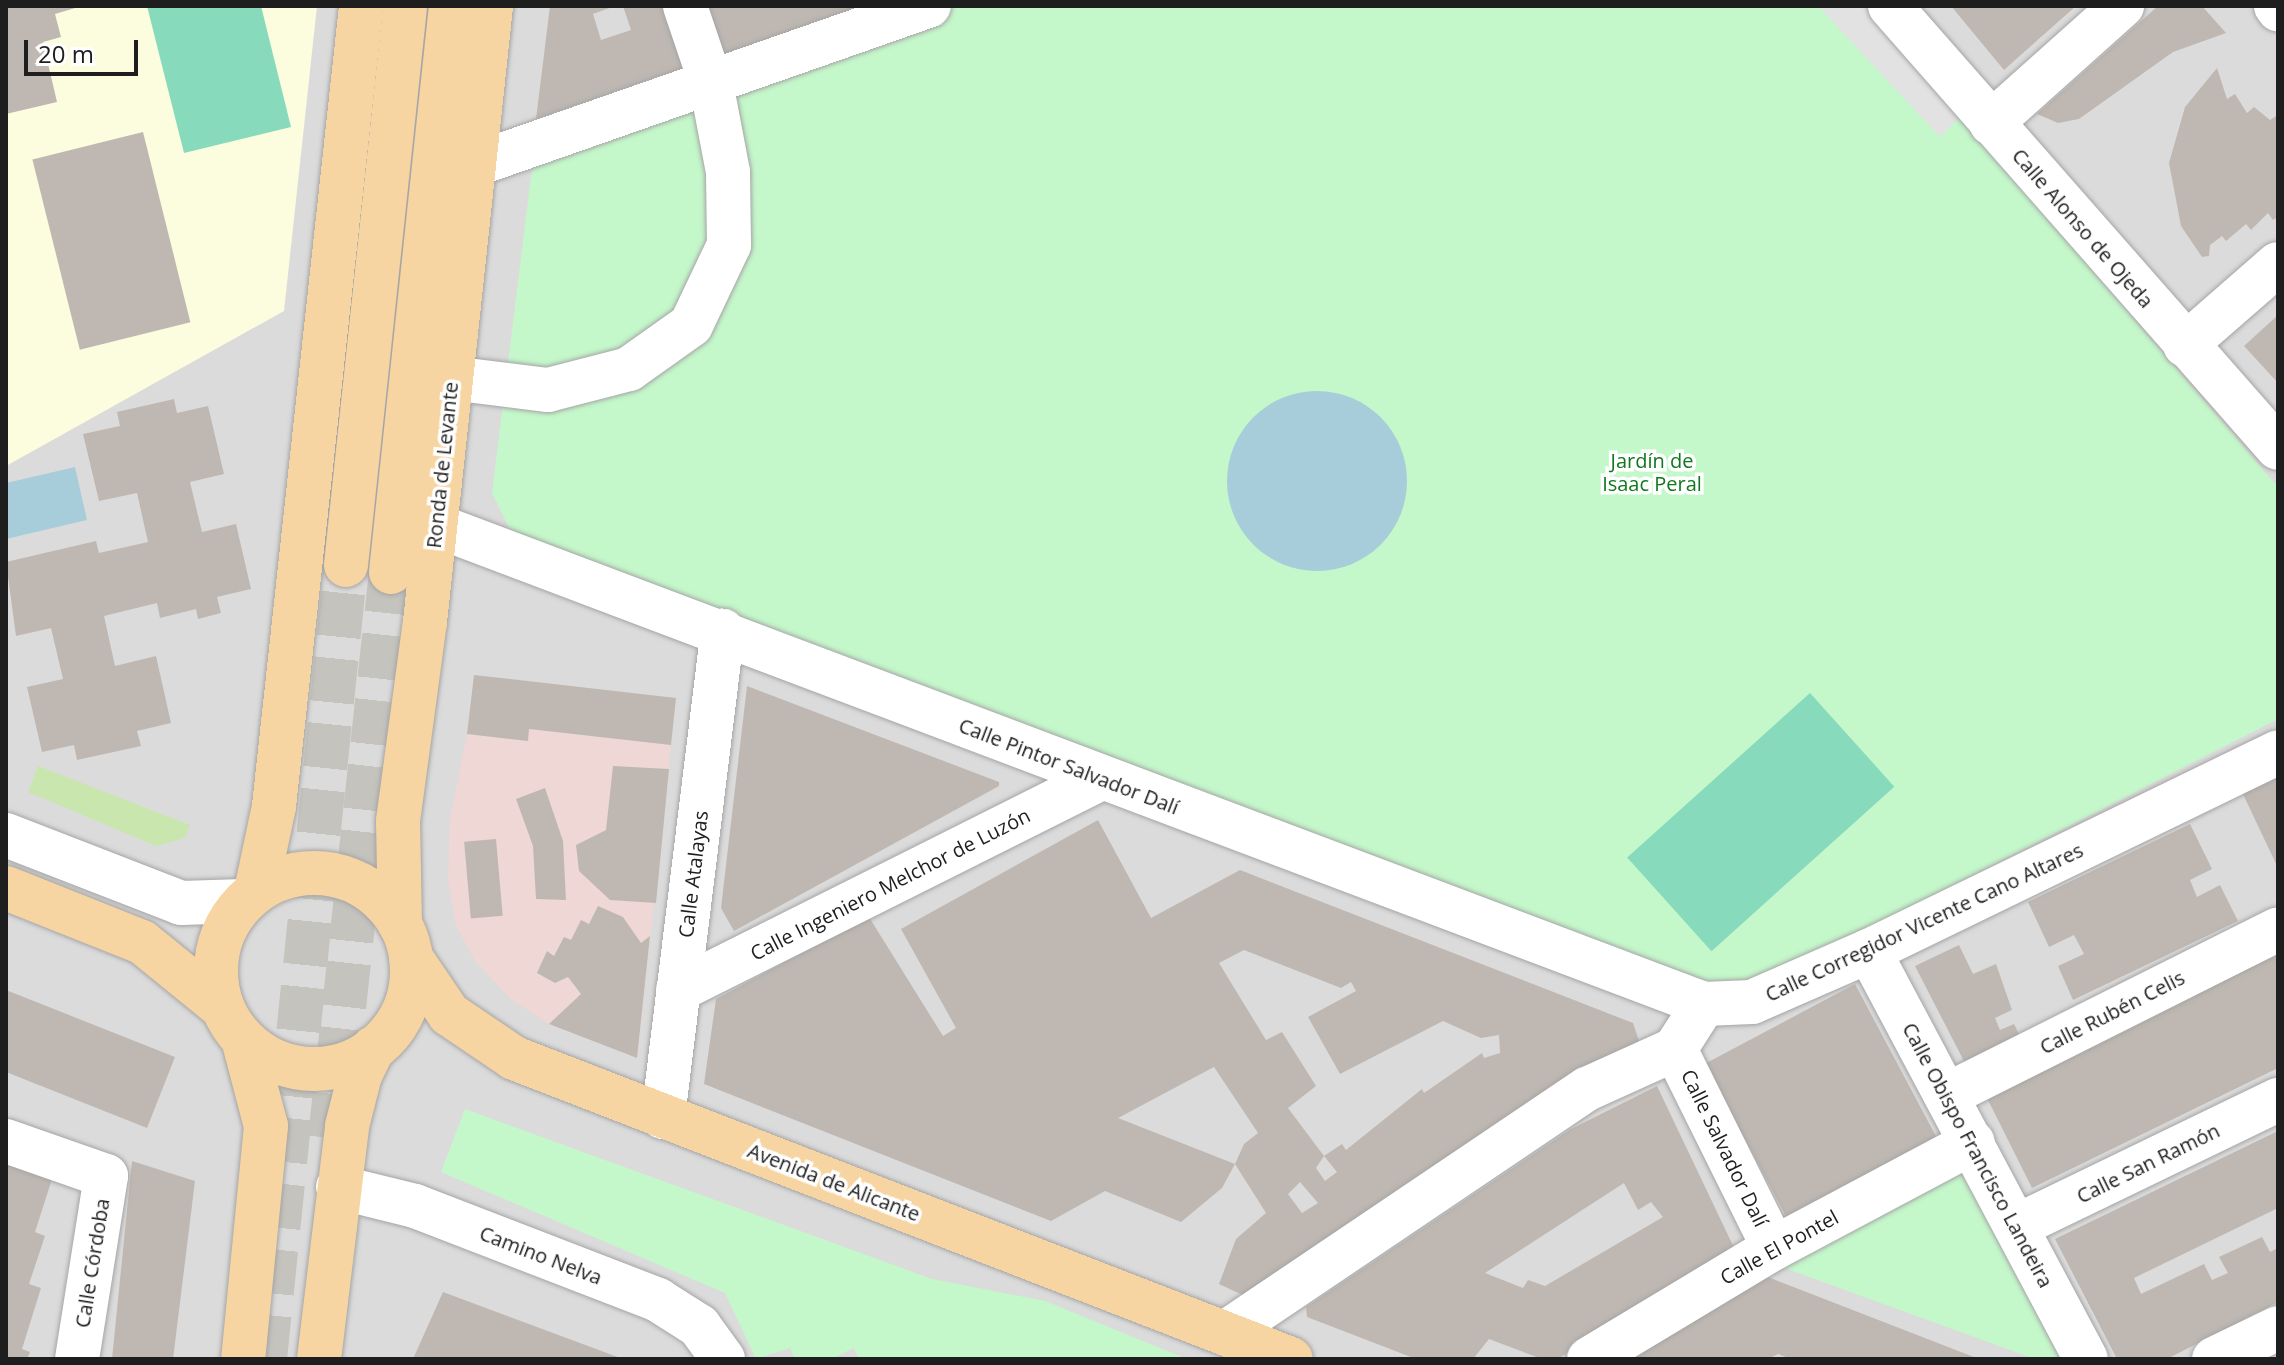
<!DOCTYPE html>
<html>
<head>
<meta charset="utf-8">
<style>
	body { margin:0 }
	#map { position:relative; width:2284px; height:1365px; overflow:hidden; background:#efece5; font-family:"Open Sans",sans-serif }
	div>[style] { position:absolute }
	.residential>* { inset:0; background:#dcdbdb; transform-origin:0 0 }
	.commercial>* { inset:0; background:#efd7d5 }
	.education>* { inset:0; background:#fcfddf }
	.grass>* { inset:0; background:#c8e6ad }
	.park>* { inset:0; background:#c4f7ca }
	.pitch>* { inset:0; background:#87dabc; transform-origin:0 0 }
	.parking>* { inset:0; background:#e2e2e2 }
	.water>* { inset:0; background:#a8cdda }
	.round { border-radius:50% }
	.building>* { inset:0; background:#bfb8b2; transform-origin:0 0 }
	.major-tunnel>* { height:44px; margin-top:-22px; transform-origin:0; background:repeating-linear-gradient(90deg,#c5c3bd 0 44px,transparent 0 66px) }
	.roads { filter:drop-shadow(0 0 2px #a5a5a5) drop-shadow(0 0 2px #a5a5a5) }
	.minor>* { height:44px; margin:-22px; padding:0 22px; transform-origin:22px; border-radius:22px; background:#fff }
	.major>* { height:44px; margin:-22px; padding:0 22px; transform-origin:22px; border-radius:22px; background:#f7d5a2 }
	.major>.ring { margin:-22px; padding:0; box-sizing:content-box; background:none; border:44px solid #f7d5a2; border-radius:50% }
	span { translate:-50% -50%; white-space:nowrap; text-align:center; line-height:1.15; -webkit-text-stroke:7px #fff; paint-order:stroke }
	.street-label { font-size:20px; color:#1e1e1e }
	.park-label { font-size:20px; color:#11781d }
	.frame { position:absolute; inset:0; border:8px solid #1e1e1e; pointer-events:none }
	.scale { position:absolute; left:24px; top:40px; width:114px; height:36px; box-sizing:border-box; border:4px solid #1e1e1e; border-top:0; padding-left:10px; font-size:24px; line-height:28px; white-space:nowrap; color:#1e1e1e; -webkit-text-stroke:6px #fff; paint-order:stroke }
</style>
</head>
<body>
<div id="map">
	<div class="residential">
		<i style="left:6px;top:6px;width:2272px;height:1353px"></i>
	</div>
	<div class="commercial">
		<i style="clip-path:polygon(529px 729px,671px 745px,637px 1058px,549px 1024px,512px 1000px,475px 961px,456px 925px,448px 881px,450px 819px,467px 734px,527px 741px)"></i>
	</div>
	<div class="education">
		<i style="clip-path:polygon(6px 6px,317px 6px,284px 311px,6px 466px)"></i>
	</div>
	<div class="grass">
		<i style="clip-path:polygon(38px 766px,190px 825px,185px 838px,156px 846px,28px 792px)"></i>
	</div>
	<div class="park">
		<i style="clip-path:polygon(904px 6px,1865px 6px,2278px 487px,2278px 719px,1781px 973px,1729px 990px,514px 538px,492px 493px,536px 136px)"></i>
		<i style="clip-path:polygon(465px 1109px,932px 1279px,1045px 1301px,1187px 1359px,859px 1359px,854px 1348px,831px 1359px,795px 1359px,790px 1348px,756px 1359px,725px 1293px,441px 1172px)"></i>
		<i style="clip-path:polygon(1973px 1142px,2086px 1359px,2035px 1359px,1757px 1258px)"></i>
	</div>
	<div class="pitch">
		<i style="clip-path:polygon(147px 6px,261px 6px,291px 127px,184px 153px)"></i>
		<i style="left:1810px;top:693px;width:126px;height:246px;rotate:48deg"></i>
	</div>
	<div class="parking">
		<i style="clip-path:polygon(1818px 6px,1865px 6px,1960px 117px,1940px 137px)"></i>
	</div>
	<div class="water">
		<i class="round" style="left:1227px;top:391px;width:180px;height:180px"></i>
		<i style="clip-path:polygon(75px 467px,87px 520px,6px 539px,6px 483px)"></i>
	</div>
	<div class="building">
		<i style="clip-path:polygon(6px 6px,82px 6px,55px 14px,61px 37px,43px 42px,57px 102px,6px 114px)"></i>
		<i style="clip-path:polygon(550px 6px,615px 6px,593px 14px,601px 40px,631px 30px,623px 6px,667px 6px,688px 67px,536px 119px)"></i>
		<i style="clip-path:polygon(705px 6px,865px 6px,722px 55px)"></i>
		<i style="clip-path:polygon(1951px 6px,2076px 6px,2004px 70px)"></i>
		<i style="clip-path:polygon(2158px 6px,2202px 6px,2226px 33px,2173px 52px,2079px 119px,2058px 123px,2037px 114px)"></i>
		<i style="clip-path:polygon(2217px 68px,2227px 99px,2235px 94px,2247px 113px,2254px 107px,2270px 120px,2278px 115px,2278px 217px,2273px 220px,2268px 213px,2251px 230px,2246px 224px,2226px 241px,2222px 236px,2210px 245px,2209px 256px,2202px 257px,2181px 226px,2169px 163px,2185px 107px)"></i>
		<i style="left:143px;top:132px;width:196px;height:114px;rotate:76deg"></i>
		<i style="clip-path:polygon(2278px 315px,2278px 383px,2244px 346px)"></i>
		<i style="clip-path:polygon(174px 399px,177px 413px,208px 406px,224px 474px,190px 482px,202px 532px,236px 524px,251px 589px,217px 597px,221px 613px,198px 619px,196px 609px,160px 618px,157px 603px,104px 616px,115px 666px,156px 656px,171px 723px,137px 731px,141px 746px,77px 760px,74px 745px,42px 752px,27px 687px,63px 679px,51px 628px,16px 636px,6px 562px,96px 541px,99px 553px,148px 542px,137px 493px,99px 501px,83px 434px,120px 426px,117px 412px)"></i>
		<i style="clip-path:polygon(474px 675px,676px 698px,671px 745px,529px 729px,528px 741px,467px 734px)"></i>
		<i style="clip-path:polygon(747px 686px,999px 782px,999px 786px,734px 931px,721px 908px)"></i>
		<i style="clip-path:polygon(613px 766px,669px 769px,656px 903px,610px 900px,579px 871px,576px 845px,606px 830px)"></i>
		<i style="clip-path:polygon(2278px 773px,2278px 868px,2241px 790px)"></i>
		<i style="clip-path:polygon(545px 788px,563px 841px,566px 900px,536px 899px,533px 846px,516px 799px)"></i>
		<i style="clip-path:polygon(evenodd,1098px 820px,1151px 918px,1240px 870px,1633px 1023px,1640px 1044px,1247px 1297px,1219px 1284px,1236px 1239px,1266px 1213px,1235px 1164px,1222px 1188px,1181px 1222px,1105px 1191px,1051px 1221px,704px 1084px,716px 999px,869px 917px,943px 1036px,956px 1028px,901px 929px,1098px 820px,1244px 950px,1341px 988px,1351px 982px,1356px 991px,1308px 1017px,1340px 1074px,1443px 1021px,1481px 1038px,1499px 1035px,1500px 1053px,1484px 1058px,1482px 1053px,1424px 1093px,1422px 1089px,1346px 1150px,1342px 1144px,1324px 1156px,1288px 1108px,1316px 1086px,1282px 1032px,1266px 1040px,1219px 963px,1244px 950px,1098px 820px,1214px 1067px,1258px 1133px,1244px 1144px,1235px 1164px,1118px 1118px,1214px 1067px,1098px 820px,1324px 1156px,1337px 1172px,1325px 1181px,1316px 1168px,1324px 1156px,1098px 820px,1300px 1182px,1318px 1203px,1302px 1213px,1288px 1194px,1300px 1182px)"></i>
		<i style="clip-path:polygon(2190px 824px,2212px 869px,2190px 880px,2197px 897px,2220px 885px,2238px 921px,2073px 1000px,2058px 966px,2084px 954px,2074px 935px,2049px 947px,2028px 902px)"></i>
		<i style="left:496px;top:839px;width:77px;height:32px;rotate:85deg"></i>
		<i style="clip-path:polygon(598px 906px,623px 917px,641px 943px,650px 936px,637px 1058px,549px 1024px,581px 994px,568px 977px,555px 983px,537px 973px,547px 951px,554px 956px,564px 937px,571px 940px,581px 920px,589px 924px)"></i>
		<i style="clip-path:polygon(1959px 945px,1973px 974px,1996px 964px,2012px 1010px,1995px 1018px,2000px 1030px,2014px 1024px,2022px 1040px,1967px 1067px,1915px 966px)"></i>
		<i style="clip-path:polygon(2278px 954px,2278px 1068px,2032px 1188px,1986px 1096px)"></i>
		<i style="left:1855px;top:984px;width:173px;height:170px;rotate:62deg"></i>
		<i style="clip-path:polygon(6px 990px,175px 1057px,147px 1128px,6px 1072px)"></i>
		<i style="clip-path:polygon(evenodd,1657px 1086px,1737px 1254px,1557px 1359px,1542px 1359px,1489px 1339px,1473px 1359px,1416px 1359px,1307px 1317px,1306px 1307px,1571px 1129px,1657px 1086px,1624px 1183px,1638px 1210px,1651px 1202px,1663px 1217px,1545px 1286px,1528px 1280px,1523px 1288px,1485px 1273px,1624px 1183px)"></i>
		<i style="clip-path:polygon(2278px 1131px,2278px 1208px,2134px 1278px,2141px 1294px,2204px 1264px,2212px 1280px,2228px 1273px,2219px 1257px,2262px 1237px,2270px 1252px,2278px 1248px,2278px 1302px,2167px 1359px,2116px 1357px,2055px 1239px)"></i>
		<i style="clip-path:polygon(6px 1161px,53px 1176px,35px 1232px,45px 1236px,29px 1284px,41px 1288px,22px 1349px,30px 1352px,27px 1359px,6px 1359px)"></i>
		<i style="clip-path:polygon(132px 1161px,195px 1181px,173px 1359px,112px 1359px)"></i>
		<i style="clip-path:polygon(1768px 1277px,1979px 1359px,1791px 1359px,1778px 1354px,1768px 1359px,1626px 1359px)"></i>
		<i style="clip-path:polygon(443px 1292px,623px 1359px,413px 1359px)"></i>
	</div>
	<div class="major-tunnel">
		<i style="left:330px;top:1138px;width:569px;rotate:-83.85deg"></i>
		<i style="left:265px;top:1359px;width:798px;rotate:-84.18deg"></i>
	</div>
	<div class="roads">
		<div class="minor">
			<i style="left:1890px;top:6px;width:588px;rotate:48.72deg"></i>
			<i style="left:2276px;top:6px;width:4px;rotate:56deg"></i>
			<i style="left:1991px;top:123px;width:176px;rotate:-41.8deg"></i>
			<i style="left:474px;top:165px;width:482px;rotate:-19.3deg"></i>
			<i style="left:2185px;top:345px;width:123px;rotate:-41.1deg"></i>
			<i style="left:451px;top:378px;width:98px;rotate:7.1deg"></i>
			<i style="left:548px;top:390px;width:84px;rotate:-14.5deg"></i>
			<i style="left:629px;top:369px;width:76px;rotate:-35.4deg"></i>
			<i style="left:691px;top:325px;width:89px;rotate:-64.6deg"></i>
			<i style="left:729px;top:245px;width:73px;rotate:-90.8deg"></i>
			<i style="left:728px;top:172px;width:91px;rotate:-100.8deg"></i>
			<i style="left:711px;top:83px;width:81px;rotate:-108.7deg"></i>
			<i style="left:435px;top:525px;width:1356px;rotate:20.68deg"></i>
			<i style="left:1704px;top:1004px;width:48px;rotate:-2.4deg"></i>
			<i style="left:1752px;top:1002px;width:128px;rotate:-23.6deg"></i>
			<i style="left:1869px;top:951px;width:455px;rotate:-25.9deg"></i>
			<i style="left:6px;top:835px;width:188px;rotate:21.2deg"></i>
			<i style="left:181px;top:903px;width:63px;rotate:-1.8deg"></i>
			<i style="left:1869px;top:951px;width:462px;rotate:62deg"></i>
			<i style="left:678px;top:990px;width:474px;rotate:-26.6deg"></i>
			<i style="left:1675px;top:1049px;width:222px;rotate:63.6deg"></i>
			<i style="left:1947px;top:1095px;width:370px;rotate:-26.6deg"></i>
			<i style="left:663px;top:1117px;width:490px;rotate:-83deg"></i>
			<i style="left:6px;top:1141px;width:106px;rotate:19.3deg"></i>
			<i style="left:106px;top:1176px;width:185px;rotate:99deg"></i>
			<i style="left:338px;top:1187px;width:79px;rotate:13.9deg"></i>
			<i style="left:415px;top:1206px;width:261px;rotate:21.1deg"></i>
			<i style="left:658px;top:1300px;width:49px;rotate:32.4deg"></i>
			<i style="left:699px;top:1326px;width:41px;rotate:54deg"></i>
			<i style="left:2017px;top:1226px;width:290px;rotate:-25.8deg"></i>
			<i style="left:1225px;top:1333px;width:437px;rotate:-34deg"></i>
			<i style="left:1587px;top:1089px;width:97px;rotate:-24.4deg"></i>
			<i style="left:1675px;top:1049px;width:54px;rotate:-57.2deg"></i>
			<i style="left:1589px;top:1359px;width:216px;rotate:-31deg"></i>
			<i style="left:1774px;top:1248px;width:225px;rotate:-28deg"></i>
			<i style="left:2214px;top:1359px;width:71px;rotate:-25.8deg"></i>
		</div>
		<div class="major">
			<i style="left:346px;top:565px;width:562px;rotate:-83.97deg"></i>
			<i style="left:391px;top:572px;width:569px;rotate:-83.95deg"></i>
			<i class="ring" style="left:216px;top:873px;width:152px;height:152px"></i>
			<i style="left:6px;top:888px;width:146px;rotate:21.7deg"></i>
			<i style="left:142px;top:942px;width:103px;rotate:39.1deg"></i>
			<i style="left:256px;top:891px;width:87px;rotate:-78deg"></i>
			<i style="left:274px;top:806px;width:805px;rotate:-83.79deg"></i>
			<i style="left:400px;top:924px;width:103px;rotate:-91.1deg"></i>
			<i style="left:398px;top:821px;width:201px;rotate:-82.3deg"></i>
			<i style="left:425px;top:622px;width:620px;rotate:-83.88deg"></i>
			<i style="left:411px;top:958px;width:68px;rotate:55.8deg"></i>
			<i style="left:449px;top:1014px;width:78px;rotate:34.1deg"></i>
			<i style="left:514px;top:1058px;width:833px;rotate:21.18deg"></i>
			<i style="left:243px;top:1039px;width:90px;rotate:75.2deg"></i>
			<i style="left:266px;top:1126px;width:234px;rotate:95.6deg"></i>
			<i style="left:319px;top:1359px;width:235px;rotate:-83.1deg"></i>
			<i style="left:347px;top:1126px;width:53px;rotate:-75.7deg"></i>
			<i style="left:360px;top:1075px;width:30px;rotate:-64deg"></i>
		</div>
	</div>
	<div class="street-label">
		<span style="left:2083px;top:228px;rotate:49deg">Calle Alonso de Ojeda</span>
		<span style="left:442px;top:465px;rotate:-84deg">Ronda de Levante</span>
		<span style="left:1069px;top:766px;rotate:21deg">Calle Pintor Salvador Dalí</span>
		<span style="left:693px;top:874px;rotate:-83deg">Calle Atalayas</span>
		<span style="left:890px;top:884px;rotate:-27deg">Calle Ingeniero Melchor de Luzón</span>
		<span style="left:1924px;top:922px;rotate:-25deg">Calle Corregidor Vicente Cano Altares</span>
		<span style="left:2112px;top:1012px;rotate:-27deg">Calle Rubén Celis</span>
		<span style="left:1725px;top:1148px;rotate:64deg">Calle Salvador Dalí</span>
		<span style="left:1978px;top:1155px;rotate:62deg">Calle Obispo Francisco Landeira</span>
		<span style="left:2148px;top:1163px;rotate:-26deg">Calle San Ramón</span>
		<span style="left:834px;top:1182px;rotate:21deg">Avenida de Alicante</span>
		<span style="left:1779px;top:1247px;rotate:-29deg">Calle El Pontel</span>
		<span style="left:541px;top:1255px;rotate:21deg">Camino Nelva</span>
		<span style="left:92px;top:1263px;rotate:-81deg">Calle Córdoba</span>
	</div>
	<div class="park-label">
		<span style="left:1652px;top:472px">Jardín de<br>Isaac Peral</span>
	</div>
	<div class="frame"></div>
	<div class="scale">20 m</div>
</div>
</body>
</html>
